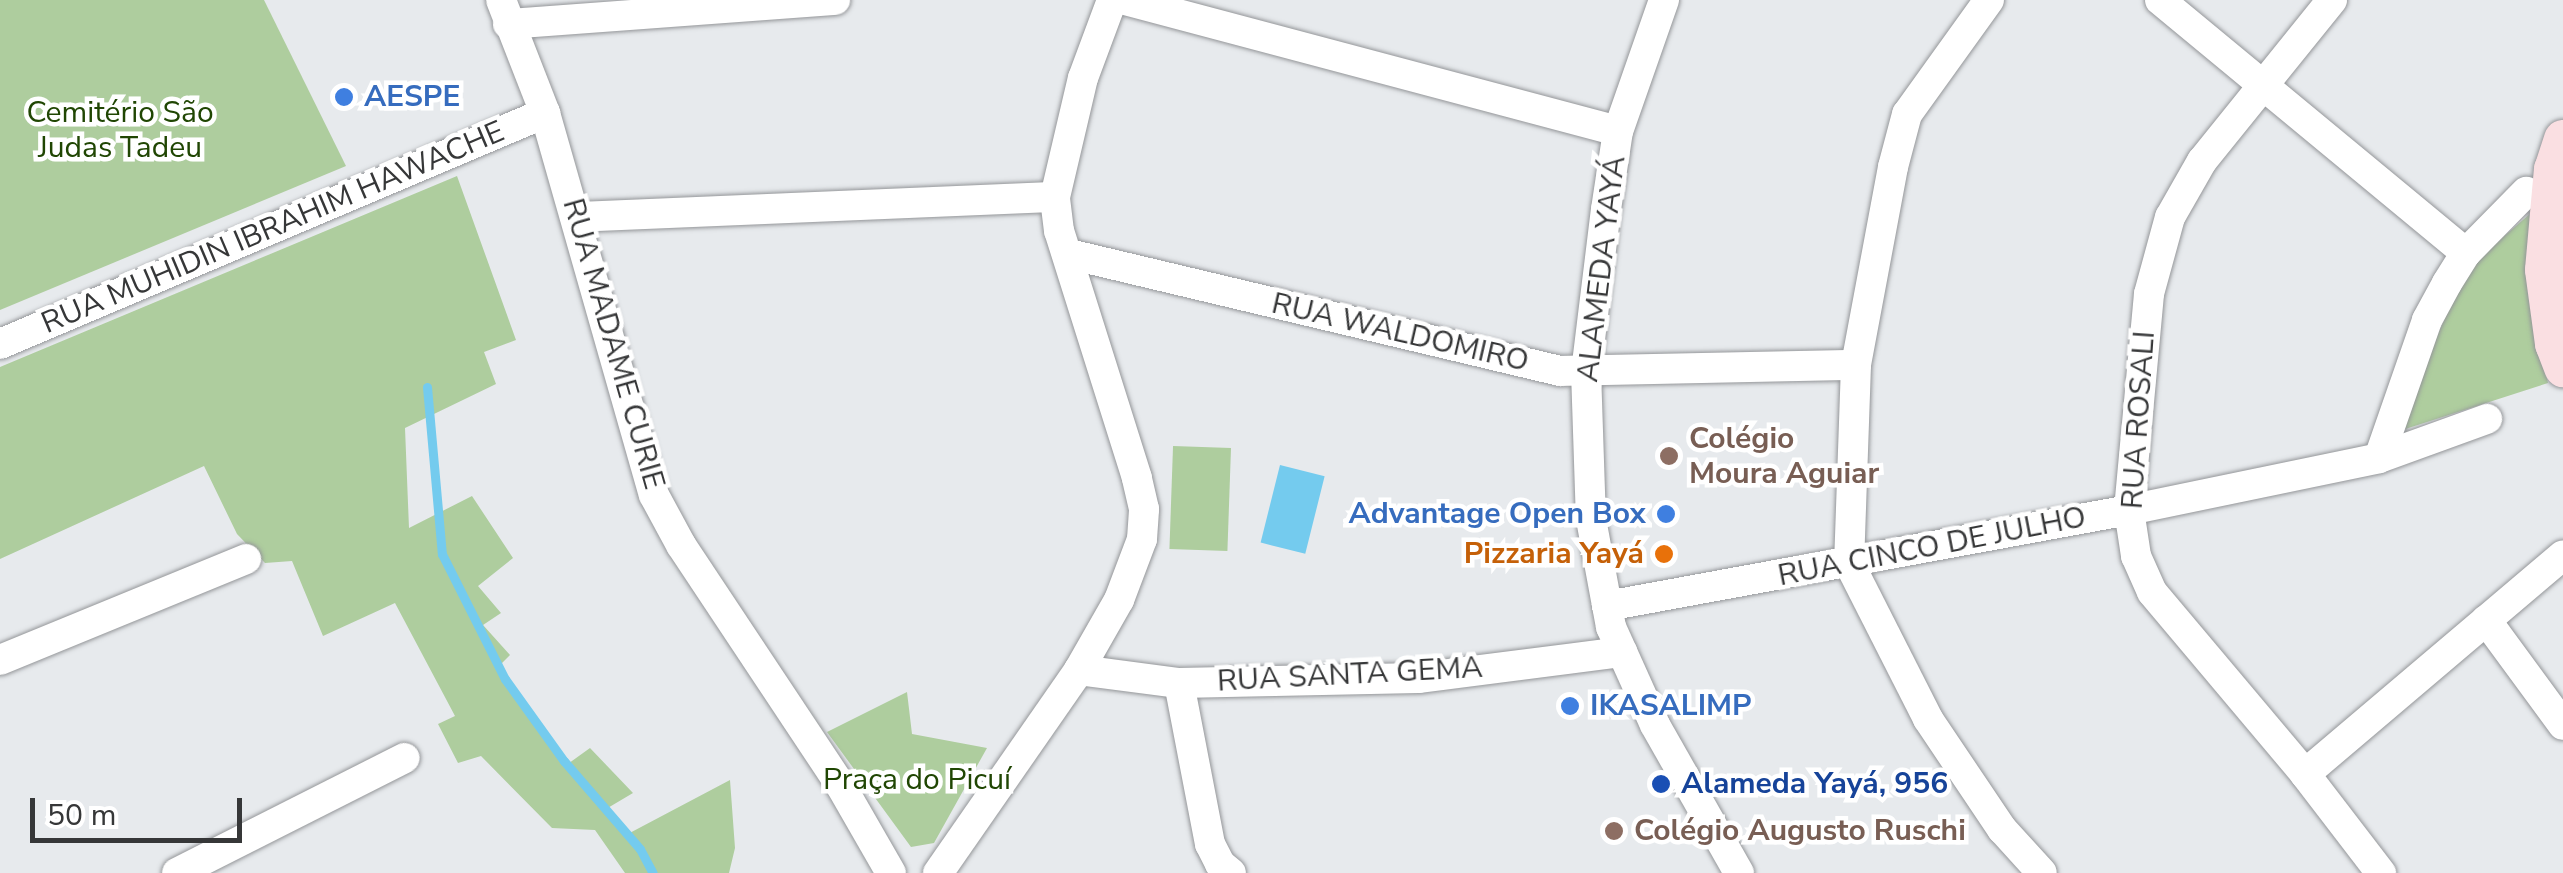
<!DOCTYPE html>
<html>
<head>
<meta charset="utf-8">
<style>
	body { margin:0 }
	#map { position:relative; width:2563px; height:873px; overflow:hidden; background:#e7eaed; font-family:"Nunito Sans",sans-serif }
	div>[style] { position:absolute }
	.green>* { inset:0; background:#aecd9e; transform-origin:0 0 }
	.water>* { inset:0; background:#74cbee; transform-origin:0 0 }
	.stream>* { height:9px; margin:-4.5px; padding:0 4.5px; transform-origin:4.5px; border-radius:4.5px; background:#74cbee }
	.roads { filter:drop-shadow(0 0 2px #949699) drop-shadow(0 0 2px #949699) }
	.minor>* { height:30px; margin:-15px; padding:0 15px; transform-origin:15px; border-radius:15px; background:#fff }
	.major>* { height:38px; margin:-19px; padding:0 19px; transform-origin:19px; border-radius:19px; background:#fadfe2 }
	.dots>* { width:28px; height:28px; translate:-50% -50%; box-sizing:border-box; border:5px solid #fff; border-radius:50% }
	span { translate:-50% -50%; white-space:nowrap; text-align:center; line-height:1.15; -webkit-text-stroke:9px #fff; paint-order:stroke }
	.shop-label { font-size:30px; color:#366cbe; font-weight:700 }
	.left { translate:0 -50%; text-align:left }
	.right { translate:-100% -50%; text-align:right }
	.park-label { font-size:30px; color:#204603 }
	.street-label { font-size:30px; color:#363738 }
	.education-label { font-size:30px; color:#785e54; font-weight:700 }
	.food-label { font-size:30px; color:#c56008; font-weight:700 }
	.transit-label { font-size:30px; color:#164399; font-weight:700 }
	.scale { position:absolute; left:30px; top:798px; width:212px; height:45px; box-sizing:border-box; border:5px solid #363738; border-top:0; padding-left:12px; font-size:30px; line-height:35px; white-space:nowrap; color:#363738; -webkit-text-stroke:8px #fff; paint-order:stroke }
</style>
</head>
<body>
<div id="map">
	<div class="green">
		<i style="clip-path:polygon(0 0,264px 0,346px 166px,0 310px)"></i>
		<i style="clip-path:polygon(457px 176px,516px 340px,484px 352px,496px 384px,405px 428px,409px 528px,472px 496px,513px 558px,478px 586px,501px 613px,483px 625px,510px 655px,496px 669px,565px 766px,590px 748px,633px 793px,606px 809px,624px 836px,730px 780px,735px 848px,729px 873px,625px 873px,595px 830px,552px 828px,481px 756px,458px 763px,438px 724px,455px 716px,395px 603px,323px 636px,292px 561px,265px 563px,237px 534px,204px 466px,0 559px,0 367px)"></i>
		<i style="clip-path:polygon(2545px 201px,2530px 304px,2548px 383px,2396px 432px,2466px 269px)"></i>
		<i style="left:1231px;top:448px;width:103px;height:58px;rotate:92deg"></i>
		<i style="clip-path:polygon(907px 692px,912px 734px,987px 748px,934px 843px,911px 847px,827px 732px)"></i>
	</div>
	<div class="water">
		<i style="left:1280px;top:465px;width:46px;height:80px;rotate:14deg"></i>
	</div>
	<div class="stream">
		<i style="left:427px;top:387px;width:168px;rotate:84.9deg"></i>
		<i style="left:442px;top:554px;width:140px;rotate:63.3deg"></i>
		<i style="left:505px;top:679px;width:101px;rotate:54.3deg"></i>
		<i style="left:564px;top:761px;width:116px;rotate:49.2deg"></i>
		<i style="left:640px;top:849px;width:27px;rotate:62deg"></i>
	</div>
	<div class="roads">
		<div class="minor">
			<i style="left:501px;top:0;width:121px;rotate:68.7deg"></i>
			<i style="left:545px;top:113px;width:397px;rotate:74.1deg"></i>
			<i style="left:654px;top:495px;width:57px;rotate:61.6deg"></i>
			<i style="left:681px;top:545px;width:289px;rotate:56.4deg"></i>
			<i style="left:841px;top:786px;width:100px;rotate:60.1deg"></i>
			<i style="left:1125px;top:0;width:510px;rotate:14.88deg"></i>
			<i style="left:1664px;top:0;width:139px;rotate:109.3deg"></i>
			<i style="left:1618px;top:131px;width:79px;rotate:98.7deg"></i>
			<i style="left:1606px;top:209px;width:163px;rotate:97deg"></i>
			<i style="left:1586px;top:371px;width:148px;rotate:88.1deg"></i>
			<i style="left:1591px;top:519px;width:110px;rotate:79.5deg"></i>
			<i style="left:1611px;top:627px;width:107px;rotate:65.8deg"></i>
			<i style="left:1655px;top:725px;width:170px;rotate:60.4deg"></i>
			<i style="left:1989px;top:0;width:140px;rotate:125.7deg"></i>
			<i style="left:1907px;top:114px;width:55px;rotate:104.8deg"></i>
			<i style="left:1893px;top:167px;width:201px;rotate:100.6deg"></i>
			<i style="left:1856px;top:365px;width:198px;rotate:92deg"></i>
			<i style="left:1849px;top:563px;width:175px;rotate:63.1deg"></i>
			<i style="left:1928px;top:719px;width:133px;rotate:56.1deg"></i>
			<i style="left:2002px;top:829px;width:59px;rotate:47.7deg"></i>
			<i style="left:2160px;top:0;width:397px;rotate:39.6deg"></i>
			<i style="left:2332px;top:0;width:207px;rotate:128.9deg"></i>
			<i style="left:2202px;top:161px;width:64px;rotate:119.7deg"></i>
			<i style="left:2170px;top:217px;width:80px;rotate:105.3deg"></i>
			<i style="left:2149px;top:294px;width:217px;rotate:95.3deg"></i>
			<i style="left:2129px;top:510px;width:47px;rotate:81.3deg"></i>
			<i style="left:2136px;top:556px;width:39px;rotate:66deg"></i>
			<i style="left:2152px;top:592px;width:238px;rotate:49.9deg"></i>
			<i style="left:2305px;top:774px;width:125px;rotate:52.5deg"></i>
			<i style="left:508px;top:24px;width:328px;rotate:-4.2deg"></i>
			<i style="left:576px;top:217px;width:479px;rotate:-2.4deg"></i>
			<i style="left:1069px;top:254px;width:505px;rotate:13.4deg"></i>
			<i style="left:1560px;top:371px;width:296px;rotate:-1.2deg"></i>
			<i style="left:0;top:344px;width:592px;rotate:-22.97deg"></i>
			<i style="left:2379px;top:458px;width:146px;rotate:-70.8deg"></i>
			<i style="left:2427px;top:320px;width:42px;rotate:-61.6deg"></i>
			<i style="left:2447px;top:283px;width:36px;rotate:-58deg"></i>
			<i style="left:2466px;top:253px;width:86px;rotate:-45.5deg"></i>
			<i style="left:1607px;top:606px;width:531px;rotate:-10.42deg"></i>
			<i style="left:2129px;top:510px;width:255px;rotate:-11.7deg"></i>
			<i style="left:2379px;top:458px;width:115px;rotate:-19.9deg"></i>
			<i style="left:2486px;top:620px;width:130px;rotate:53.7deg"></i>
			<i style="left:0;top:660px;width:266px;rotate:-22.3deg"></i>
			<i style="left:1079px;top:670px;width:101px;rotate:7.4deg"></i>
			<i style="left:1179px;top:683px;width:239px;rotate:-1.2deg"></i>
			<i style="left:1418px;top:678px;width:206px;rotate:-7.3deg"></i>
			<i style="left:1179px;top:683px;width:164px;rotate:79.1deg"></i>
			<i style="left:1210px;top:844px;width:22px;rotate:63deg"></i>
			<i style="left:1220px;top:864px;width:14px;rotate:39deg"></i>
			<i style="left:2305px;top:774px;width:338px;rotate:-40.3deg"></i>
			<i style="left:177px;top:873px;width:255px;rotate:-26.8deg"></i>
			<i style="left:938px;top:873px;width:247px;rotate:-55.2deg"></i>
			<i style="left:1079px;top:670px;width:81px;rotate:-60.3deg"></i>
			<i style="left:1119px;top:600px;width:65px;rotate:-69.3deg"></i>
			<i style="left:1142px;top:539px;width:30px;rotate:-86deg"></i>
			<i style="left:1144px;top:509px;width:32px;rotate:-103deg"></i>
			<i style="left:1137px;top:478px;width:259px;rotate:-107.5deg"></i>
			<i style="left:1059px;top:231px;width:34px;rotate:-97deg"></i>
			<i style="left:1055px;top:197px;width:122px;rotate:-76.8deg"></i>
			<i style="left:1083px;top:78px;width:83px;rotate:-69.6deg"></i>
		</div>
		<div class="major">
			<i style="left:2563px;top:139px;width:32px;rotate:108deg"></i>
			<i style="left:2553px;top:169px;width:101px;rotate:95.1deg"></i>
			<i style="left:2544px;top:270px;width:75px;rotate:82.3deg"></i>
			<i style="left:2554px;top:344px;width:26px;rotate:69deg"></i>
		</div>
	</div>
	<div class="dots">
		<i style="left:344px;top:97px;background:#3f7fe0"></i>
		<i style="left:1669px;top:456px;background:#8d6e63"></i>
		<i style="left:1666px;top:514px;background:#3f7fe0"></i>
		<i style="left:1664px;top:554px;background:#e8710a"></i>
		<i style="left:1570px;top:706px;background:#3f7fe0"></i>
		<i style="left:1661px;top:784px;background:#1a4fb4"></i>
		<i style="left:1614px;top:831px;background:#8d6e63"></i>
	</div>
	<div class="shop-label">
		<span class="left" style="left:364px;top:97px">AESPE</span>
		<span class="right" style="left:1646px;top:514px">Advantage Open Box</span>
		<span class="left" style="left:1590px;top:706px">IKASALIMP</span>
	</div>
	<div class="park-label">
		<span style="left:120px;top:130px">Cemitério São<br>Judas Tadeu</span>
		<span style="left:917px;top:780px">Praça do Picuí</span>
	</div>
	<div class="street-label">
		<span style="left:273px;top:228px;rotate:-23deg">RUA MUHIDIN IBRAHIM HAWACHE</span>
		<span style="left:1602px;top:269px;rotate:-83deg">ALAMEDA YAYÁ</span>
		<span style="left:1400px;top:333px;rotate:13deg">RUA WALDOMIRO</span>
		<span style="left:613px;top:344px;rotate:74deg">RUA MADAME CURIE</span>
		<span style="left:2139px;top:420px;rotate:-86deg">RUA ROSALI</span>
		<span style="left:1932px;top:547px;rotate:-11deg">RUA CINCO DE JULHO</span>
		<span style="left:1350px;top:675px;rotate:-3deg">RUA SANTA GEMA</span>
	</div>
	<div class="education-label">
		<span class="left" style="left:1689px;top:456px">Colégio<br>Moura Aguiar</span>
		<span class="left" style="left:1634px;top:831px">Colégio Augusto Ruschi</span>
	</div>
	<div class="food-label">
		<span class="right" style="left:1644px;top:554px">Pizzaria Yayá</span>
	</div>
	<div class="transit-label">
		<span class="left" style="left:1681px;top:784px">Alameda Yayá, 956</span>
	</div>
	<div class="scale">50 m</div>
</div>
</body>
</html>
